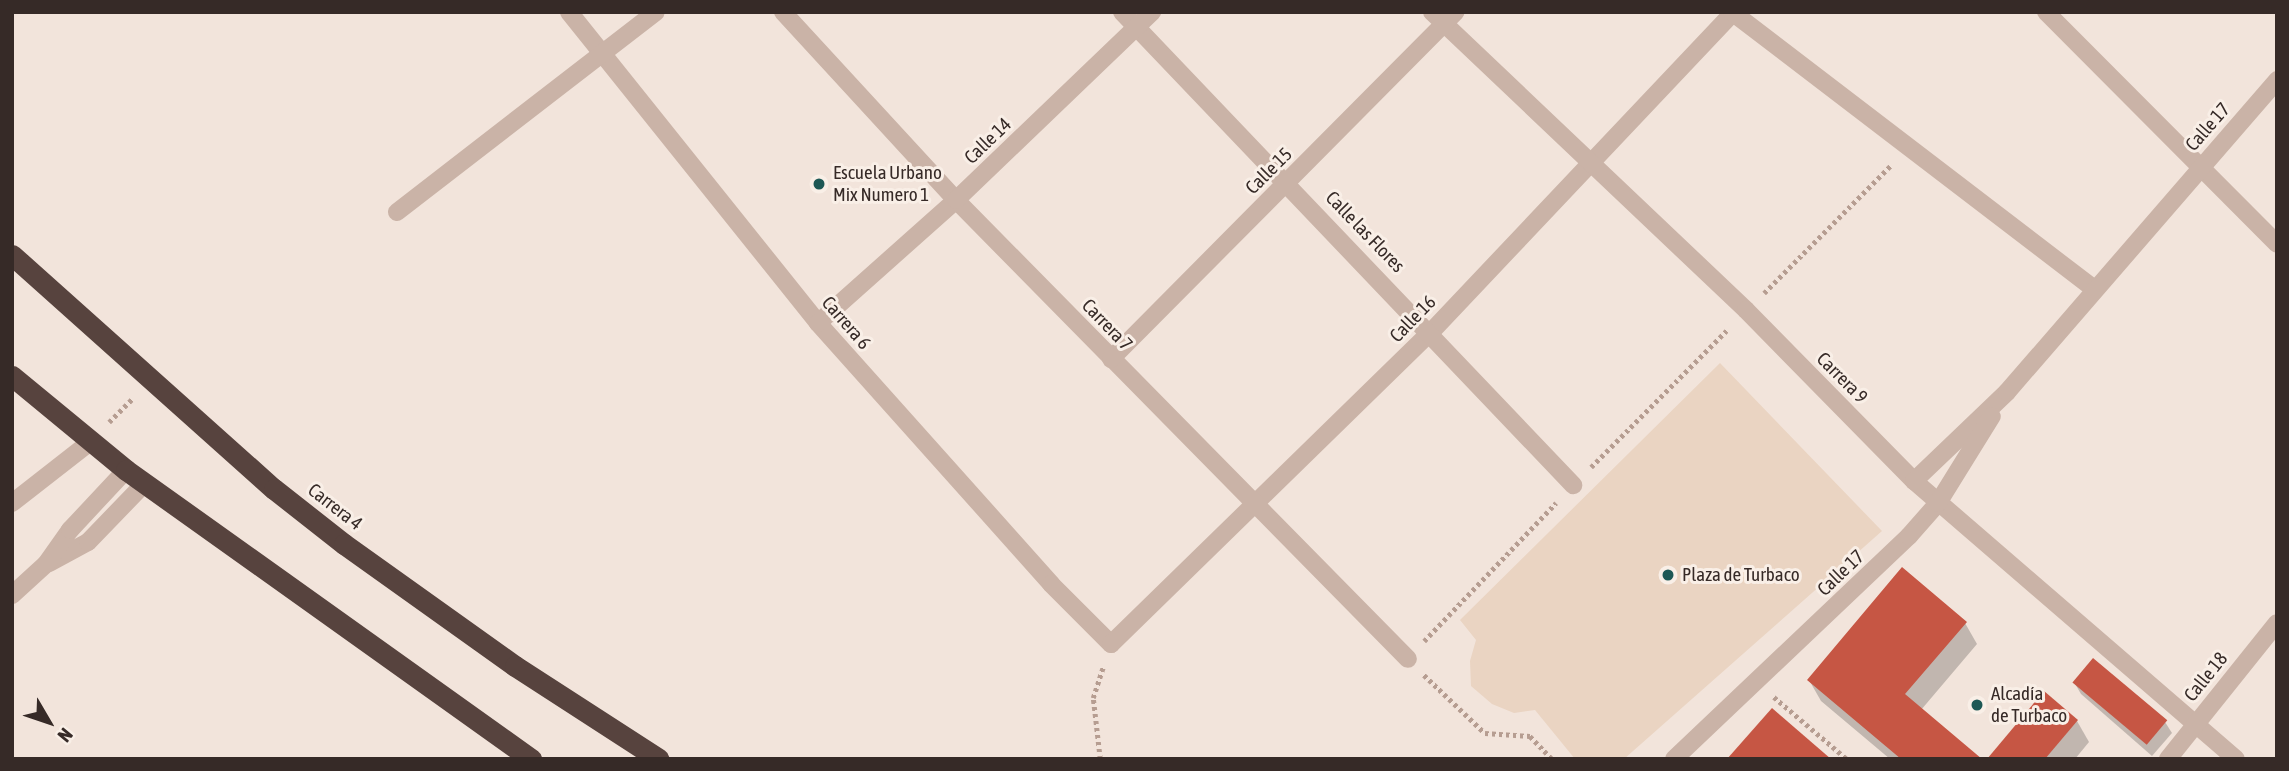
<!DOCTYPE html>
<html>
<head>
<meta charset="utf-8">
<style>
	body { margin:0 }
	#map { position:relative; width:2289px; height:771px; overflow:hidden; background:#f2e4db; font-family:"Asap Condensed",sans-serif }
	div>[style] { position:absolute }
	.plaza>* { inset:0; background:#ead4c2 }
	.shadow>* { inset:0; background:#0003 }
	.building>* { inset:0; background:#c65644; transform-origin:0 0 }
	.path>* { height:4.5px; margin-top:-2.25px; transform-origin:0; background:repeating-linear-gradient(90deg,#b69d91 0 3.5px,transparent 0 7px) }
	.minor>* { height:18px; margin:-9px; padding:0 9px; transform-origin:9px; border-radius:9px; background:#cab3a7 }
	.highway>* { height:21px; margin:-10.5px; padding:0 10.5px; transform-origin:10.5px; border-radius:10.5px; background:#57433e }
	.dots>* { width:19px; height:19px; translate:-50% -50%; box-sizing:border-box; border:4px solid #f9efe7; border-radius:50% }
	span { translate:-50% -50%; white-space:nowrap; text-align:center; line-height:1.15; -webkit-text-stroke:6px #f9efe7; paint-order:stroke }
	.street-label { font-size:19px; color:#362a27 }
	.poi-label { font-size:19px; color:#362a27 }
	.left { translate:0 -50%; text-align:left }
	.frame { position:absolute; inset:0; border:14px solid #362a27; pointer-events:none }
	.north { position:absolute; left:14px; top:687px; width:70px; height:70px; -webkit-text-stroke:5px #f9efe7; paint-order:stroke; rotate:129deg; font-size:19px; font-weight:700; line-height:28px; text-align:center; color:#362a27 }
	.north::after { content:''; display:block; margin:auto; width:24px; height:32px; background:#362a27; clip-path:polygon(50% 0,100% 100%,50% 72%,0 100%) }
</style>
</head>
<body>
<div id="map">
	<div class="plaza">
		<i style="clip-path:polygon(1720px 363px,1882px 531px,1624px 759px,1575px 759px,1535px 710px,1514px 713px,1492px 704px,1471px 686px,1470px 661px,1476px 640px,1460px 620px)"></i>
	</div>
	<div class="shadow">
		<i style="clip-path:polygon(1965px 623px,1977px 644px,1921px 710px,1979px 759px,1890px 759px,1821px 701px,1809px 680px)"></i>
		<i style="clip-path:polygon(2074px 682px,2165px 722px,2172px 733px,2152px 756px,2081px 694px)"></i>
		<i style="clip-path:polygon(2077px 721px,2089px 742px,2075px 759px,1990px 759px)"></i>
	</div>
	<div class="building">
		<i style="clip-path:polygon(1902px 567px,1967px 622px,1905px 694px,1982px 759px,1901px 759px,1807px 680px)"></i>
		<i style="left:2093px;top:658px;width:97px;height:32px;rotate:40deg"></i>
		<i style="clip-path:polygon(2044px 691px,2078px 720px,2045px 759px,1987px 759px)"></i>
		<i style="clip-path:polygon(1772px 708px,1831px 759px,1727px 759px)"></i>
	</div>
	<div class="path">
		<i style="left:1764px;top:293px;width:180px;rotate:-45.2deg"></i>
		<i style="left:109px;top:422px;width:34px;rotate:-45deg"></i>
		<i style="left:1591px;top:467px;width:194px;rotate:-45.2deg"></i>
		<i style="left:1424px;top:641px;width:191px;rotate:-46.3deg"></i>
		<i style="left:1424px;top:675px;width:84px;rotate:43.6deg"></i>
		<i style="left:1485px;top:733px;width:45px;rotate:3.8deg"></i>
		<i style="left:1530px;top:736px;width:32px;rotate:46deg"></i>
		<i style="left:1774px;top:697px;width:96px;rotate:40.3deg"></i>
		<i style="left:1100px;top:759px;width:61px;rotate:-96.5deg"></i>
		<i style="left:1093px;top:698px;width:32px;rotate:-72deg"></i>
	</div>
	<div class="minor">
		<i style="left:569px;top:12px;width:398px;rotate:51.3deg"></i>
		<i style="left:818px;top:323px;width:350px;rotate:48.2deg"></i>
		<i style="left:1051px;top:584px;width:85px;rotate:45deg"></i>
		<i style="left:1111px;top:644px;width:447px;rotate:-44.3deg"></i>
		<i style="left:1431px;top:332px;width:441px;rotate:-46.6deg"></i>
		<i style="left:783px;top:12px;width:255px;rotate:47.4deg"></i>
		<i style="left:956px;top:200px;width:644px;rotate:45.44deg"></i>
		<i style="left:1122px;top:12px;width:654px;rotate:46.36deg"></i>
		<i style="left:1432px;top:12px;width:433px;rotate:43.5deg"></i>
		<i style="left:1746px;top:310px;width:240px;rotate:45.5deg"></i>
		<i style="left:1914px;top:481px;width:425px;rotate:40.8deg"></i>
		<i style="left:1732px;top:12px;width:454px;rotate:37.4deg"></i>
		<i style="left:2046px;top:12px;width:327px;rotate:45.1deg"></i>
		<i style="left:397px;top:212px;width:327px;rotate:-37.7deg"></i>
		<i style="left:818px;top:323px;width:185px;rotate:-41.7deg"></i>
		<i style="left:956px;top:200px;width:272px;rotate:-43.8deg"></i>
		<i style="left:1111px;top:359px;width:489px;rotate:-45.2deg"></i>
		<i style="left:1914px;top:481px;width:129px;rotate:-43.7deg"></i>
		<i style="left:2007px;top:392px;width:413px;rotate:-49.1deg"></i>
		<i style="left:12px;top:503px;width:99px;rotate:-38deg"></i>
		<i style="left:49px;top:563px;width:44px;rotate:-28.3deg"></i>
		<i style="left:88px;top:542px;width:82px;rotate:-46deg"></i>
		<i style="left:12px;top:595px;width:46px;rotate:-42.4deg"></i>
		<i style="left:46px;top:564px;width:42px;rotate:-54.8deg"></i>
		<i style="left:70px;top:530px;width:82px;rotate:-47deg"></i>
		<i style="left:1674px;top:759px;width:324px;rotate:-43.5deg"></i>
		<i style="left:1909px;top:536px;width:44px;rotate:-48.7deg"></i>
		<i style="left:1938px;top:503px;width:102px;rotate:-58.2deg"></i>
		<i style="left:2168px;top:759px;width:174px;rotate:-51.3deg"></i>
	</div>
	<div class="highway">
		<i style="left:12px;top:255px;width:351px;rotate:41.8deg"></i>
		<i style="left:274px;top:489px;width:89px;rotate:38.2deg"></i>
		<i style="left:344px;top:544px;width:210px;rotate:35.5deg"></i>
		<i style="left:515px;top:666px;width:171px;rotate:32.9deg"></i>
		<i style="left:12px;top:376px;width:148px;rotate:39.5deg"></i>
		<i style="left:126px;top:470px;width:498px;rotate:35.5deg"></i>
	</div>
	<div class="dots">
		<i style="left:819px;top:184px;background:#1d5855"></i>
		<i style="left:1668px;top:575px;background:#1d5855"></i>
		<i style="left:1977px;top:705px;background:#1d5855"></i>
	</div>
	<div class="street-label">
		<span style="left:2208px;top:127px;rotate:-49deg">Calle 17</span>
		<span style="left:988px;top:141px;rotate:-44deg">Calle 14</span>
		<span style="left:1269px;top:171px;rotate:-45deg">Calle 15</span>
		<span style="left:1365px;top:232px;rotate:46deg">Calle las Flores</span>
		<span style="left:1413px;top:319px;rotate:-46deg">Calle 16</span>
		<span style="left:846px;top:323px;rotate:49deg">Carrera 6</span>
		<span style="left:1107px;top:325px;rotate:46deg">Carrera 7</span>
		<span style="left:1842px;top:378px;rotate:45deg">Carrera 9</span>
		<span style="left:335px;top:507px;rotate:38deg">Carrera 4</span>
		<span style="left:1841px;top:573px;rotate:-44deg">Calle 17</span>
		<span style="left:2206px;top:677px;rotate:-51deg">Calle 18</span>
	</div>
	<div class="poi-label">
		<span class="left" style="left:833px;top:184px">Escuela Urbano<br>Mix Numero 1</span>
		<span class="left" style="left:1682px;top:575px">Plaza de Turbaco</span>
		<span class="left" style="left:1991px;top:705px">Alcadía<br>de Turbaco</span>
	</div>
	<div class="frame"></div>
	<div class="north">N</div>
</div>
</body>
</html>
